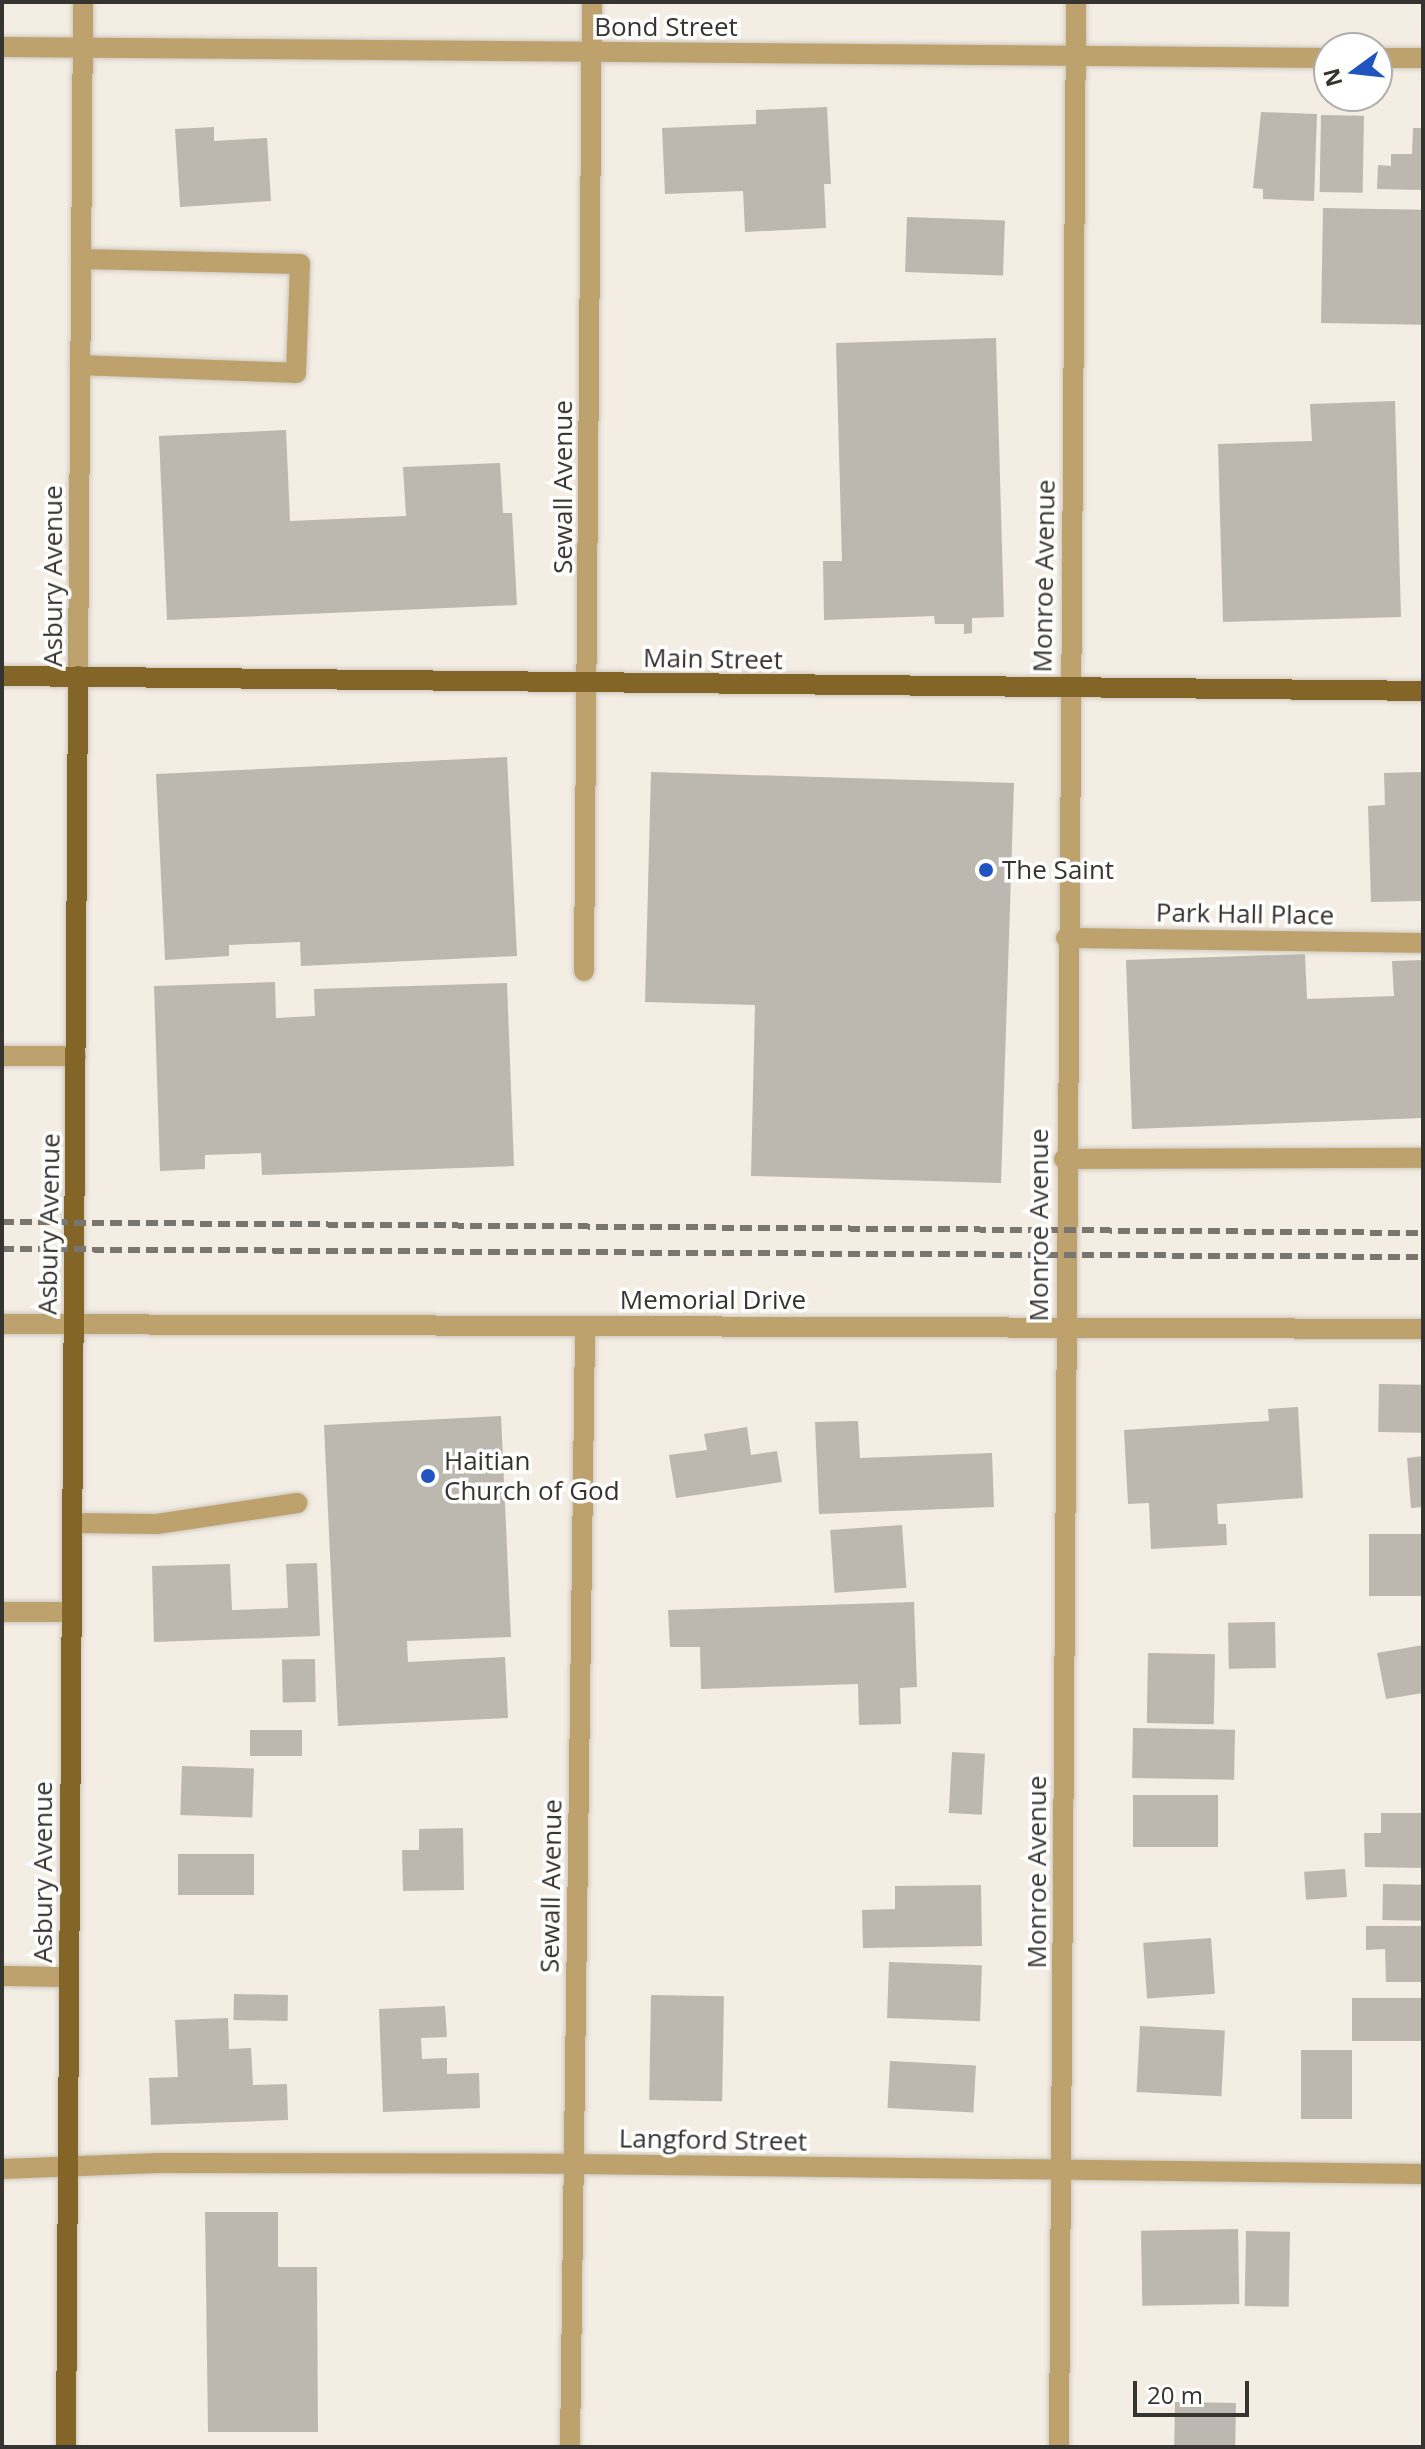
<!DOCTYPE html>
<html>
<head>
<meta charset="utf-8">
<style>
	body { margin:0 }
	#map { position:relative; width:1425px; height:2449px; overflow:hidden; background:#f3ede3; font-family:"Open Sans",sans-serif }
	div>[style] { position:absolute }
	.building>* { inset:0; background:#bdb8af; transform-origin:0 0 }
	.roads { filter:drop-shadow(0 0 2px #cdc8bf) drop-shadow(0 0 2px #cdc8bf) }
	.minor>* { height:20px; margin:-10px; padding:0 10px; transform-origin:10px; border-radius:10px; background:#bea26d }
	.major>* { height:20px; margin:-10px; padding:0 10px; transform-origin:10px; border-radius:10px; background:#836528 }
	.rail>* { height:6px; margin-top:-3px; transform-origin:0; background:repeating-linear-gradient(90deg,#797670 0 12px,transparent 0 18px) }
	.dots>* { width:22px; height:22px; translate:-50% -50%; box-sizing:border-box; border:4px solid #fff; border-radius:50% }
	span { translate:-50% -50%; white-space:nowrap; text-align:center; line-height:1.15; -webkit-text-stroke:7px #fff; paint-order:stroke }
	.street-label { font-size:26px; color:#363431 }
	.poi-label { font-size:26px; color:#363431 }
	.left { translate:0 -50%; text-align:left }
	.frame { position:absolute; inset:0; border:4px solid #363431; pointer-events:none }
	.north { position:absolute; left:1313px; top:32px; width:80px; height:80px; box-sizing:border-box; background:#fff; border:2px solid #afaead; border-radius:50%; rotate:255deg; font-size:22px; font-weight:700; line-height:32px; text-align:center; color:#363431 }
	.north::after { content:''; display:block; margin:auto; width:28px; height:36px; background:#2054c1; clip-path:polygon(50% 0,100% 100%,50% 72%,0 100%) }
	.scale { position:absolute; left:1133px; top:2381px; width:116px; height:36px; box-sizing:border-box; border:4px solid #363431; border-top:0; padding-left:10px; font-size:24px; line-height:28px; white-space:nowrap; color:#363431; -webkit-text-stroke:6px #fff; paint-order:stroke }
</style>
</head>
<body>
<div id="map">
	<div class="building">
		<i style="clip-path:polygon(827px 107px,831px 184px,824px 184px,826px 228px,745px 232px,743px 191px,665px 194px,662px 128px,756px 124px,756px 110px)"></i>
		<i style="clip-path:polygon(1261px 112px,1317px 114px,1314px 201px,1263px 199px,1263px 189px,1253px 188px)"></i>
		<i style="left:1321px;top:115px;width:43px;height:77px;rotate:1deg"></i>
		<i style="clip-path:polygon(214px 127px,214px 141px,267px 138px,271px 201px,180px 207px,175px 129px)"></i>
		<i style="clip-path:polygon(1413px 128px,1423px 128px,1423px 190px,1377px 189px,1378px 165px,1391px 166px,1391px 154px,1412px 154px)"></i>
		<i style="left:1323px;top:208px;width:100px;height:115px;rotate:1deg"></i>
		<i style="left:907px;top:217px;width:98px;height:55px;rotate:2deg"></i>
		<i style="clip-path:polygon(996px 338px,1004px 617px,972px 618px,972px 633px,964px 634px,964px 624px,935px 624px,934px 616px,824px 620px,823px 561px,842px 561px,836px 343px)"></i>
		<i style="clip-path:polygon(1395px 401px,1401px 617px,1223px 622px,1218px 444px,1312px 441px,1310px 404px)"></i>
		<i style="clip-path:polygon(286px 430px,290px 521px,406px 516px,403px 467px,500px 463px,503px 513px,512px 513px,517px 605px,167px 620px,159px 436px)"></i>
		<i style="clip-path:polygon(507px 757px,517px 956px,301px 966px,300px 942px,229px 945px,229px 956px,165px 960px,156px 774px)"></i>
		<i style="clip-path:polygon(651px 772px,1014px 783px,1001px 1183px,751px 1176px,755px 1005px,645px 1002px)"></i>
		<i style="clip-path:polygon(1423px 772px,1423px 901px,1371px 902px,1368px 806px,1385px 805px,1384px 773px)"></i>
		<i style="clip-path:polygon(1305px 954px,1307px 999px,1394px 996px,1392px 961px,1423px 960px,1423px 1118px,1132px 1129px,1126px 960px)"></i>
		<i style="clip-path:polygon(275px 982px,276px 1018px,315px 1016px,314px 989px,507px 983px,514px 1166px,262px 1175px,261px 1153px,205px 1155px,205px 1169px,160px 1171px,154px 986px)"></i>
		<i style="left:1379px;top:1384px;width:44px;height:48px;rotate:1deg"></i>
		<i style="clip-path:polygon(1298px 1407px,1303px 1498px,1217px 1504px,1218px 1524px,1226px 1524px,1227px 1545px,1151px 1549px,1149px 1503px,1128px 1504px,1124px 1430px,1269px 1421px,1268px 1409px)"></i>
		<i style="clip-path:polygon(501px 1416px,511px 1637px,407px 1641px,408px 1662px,505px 1657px,508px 1718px,338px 1726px,324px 1425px)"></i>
		<i style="clip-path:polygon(858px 1421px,860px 1458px,992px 1453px,994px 1507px,819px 1514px,815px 1422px)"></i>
		<i style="clip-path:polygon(747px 1427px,751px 1455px,777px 1451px,782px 1482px,676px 1498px,669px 1455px,707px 1450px,704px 1434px)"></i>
		<i style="clip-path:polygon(1423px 1456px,1423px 1507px,1411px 1508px,1407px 1458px)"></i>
		<i style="left:902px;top:1525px;width:63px;height:72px;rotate:86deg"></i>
		<i style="left:1423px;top:1534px;width:62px;height:54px;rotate:90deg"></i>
		<i style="clip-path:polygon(317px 1563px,320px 1636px,154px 1642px,152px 1566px,230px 1564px,232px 1610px,288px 1608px,286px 1564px)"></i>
		<i style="clip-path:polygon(914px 1602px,917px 1687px,900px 1688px,901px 1724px,859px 1725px,858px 1684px,701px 1689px,700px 1647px,670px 1647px,668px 1610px)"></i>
		<i style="left:1275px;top:1622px;width:46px;height:47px;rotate:89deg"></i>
		<i style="clip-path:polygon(1423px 1645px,1423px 1693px,1386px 1699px,1377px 1653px)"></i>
		<i style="left:1148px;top:1653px;width:67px;height:70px;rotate:1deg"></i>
		<i style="left:315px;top:1659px;width:43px;height:33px;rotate:89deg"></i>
		<i style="left:1133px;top:1728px;width:102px;height:50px;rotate:1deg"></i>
		<i style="left:302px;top:1730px;width:26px;height:52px;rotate:90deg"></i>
		<i style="left:952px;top:1752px;width:33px;height:61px;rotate:3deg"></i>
		<i style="left:182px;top:1766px;width:72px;height:49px;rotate:2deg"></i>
		<i style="left:1133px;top:1795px;width:85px;height:52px"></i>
		<i style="clip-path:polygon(1381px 1813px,1423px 1813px,1423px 1868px,1365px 1867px,1364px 1833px,1381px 1833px)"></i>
		<i style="clip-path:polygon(463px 1828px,464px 1890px,403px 1891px,402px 1850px,419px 1850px,419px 1829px)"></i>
		<i style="left:178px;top:1854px;width:76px;height:41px"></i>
		<i style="left:1345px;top:1869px;width:28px;height:41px;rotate:86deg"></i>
		<i style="left:1383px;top:1884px;width:40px;height:36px;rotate:1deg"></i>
		<i style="clip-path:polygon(981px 1885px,982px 1946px,863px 1948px,862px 1910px,895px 1909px,895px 1886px)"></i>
		<i style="clip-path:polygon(1366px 1926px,1423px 1926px,1423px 1982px,1386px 1982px,1385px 1949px,1366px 1950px)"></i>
		<i style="left:1211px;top:1938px;width:56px;height:68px;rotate:86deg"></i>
		<i style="left:889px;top:1962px;width:93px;height:56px;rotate:2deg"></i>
		<i style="left:234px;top:1994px;width:54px;height:26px;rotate:1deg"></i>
		<i style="left:651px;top:1995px;width:73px;height:105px;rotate:1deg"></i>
		<i style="left:1423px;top:1998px;width:43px;height:71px;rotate:90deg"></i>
		<i style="clip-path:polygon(445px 2006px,447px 2037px,421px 2038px,422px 2059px,447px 2058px,447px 2074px,479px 2073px,480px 2108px,383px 2112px,379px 2009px)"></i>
		<i style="clip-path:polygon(228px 2018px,229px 2049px,251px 2048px,253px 2085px,287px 2084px,288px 2120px,151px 2125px,149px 2078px,178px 2077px,175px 2020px)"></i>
		<i style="left:1140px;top:2026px;width:85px;height:66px;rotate:3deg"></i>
		<i style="left:1301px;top:2050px;width:51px;height:69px"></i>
		<i style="left:890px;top:2061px;width:86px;height:47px;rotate:3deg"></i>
		<i style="clip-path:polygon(205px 2212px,278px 2212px,278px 2267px,317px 2267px,318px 2432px,208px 2432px)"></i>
		<i style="left:1238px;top:2229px;width:75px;height:97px;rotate:89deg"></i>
		<i style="left:1246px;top:2231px;width:44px;height:75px;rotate:1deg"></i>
		<i style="left:1175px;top:2402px;width:61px;height:45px;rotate:1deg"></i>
	</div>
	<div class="roads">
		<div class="minor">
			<i style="left:2px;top:47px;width:1327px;rotate:0.47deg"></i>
			<i style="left:1377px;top:58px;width:46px"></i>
			<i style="left:80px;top:365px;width:216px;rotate:2.1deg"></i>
			<i style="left:296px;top:373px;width:109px;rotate:-87.9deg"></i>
			<i style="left:300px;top:264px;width:219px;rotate:-178.7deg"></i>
			<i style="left:78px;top:676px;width:674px;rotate:-89.57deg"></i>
			<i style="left:1066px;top:938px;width:357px;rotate:0.8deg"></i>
			<i style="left:584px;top:971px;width:969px;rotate:-89.53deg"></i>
			<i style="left:2px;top:1056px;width:74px"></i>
			<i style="left:1064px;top:1159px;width:359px;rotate:-0.2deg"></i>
			<i style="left:2px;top:1324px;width:1421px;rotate:0.2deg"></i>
			<i style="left:72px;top:1523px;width:85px;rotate:0.7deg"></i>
			<i style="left:157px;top:1524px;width:142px;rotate:-8.5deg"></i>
			<i style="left:2px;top:1612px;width:69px"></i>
			<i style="left:2px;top:1976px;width:66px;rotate:0.9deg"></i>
			<i style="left:2px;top:2169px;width:157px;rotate:-2.2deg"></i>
			<i style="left:159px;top:2163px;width:415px;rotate:0.1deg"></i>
			<i style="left:574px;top:2164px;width:849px;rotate:0.67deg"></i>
			<i style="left:570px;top:2447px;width:1121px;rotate:-89.23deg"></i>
			<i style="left:1059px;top:2447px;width:2445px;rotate:-89.6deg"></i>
		</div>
		<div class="major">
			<i style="left:2px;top:676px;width:1421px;rotate:0.6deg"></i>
			<i style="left:66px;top:2447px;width:1771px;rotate:-89.61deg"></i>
		</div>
	</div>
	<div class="rail">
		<i style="left:2px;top:1222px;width:1421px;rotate:0.44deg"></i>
		<i style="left:2px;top:1249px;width:1421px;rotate:0.32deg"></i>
	</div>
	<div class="dots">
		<i style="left:986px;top:870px;background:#2054c1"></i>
		<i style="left:428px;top:1476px;background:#2054c1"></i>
	</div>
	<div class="street-label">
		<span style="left:666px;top:27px">Bond Street</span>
		<span style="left:563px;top:487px;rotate:-90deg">Sewall Avenue</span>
		<span style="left:53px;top:576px;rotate:-90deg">Asbury Avenue</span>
		<span style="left:1044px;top:576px;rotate:-89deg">Monroe Avenue</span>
		<span style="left:713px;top:659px;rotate:1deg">Main Street</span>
		<span style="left:1245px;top:914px;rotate:1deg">Park Hall Place</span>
		<span style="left:49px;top:1224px;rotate:-89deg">Asbury Avenue</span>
		<span style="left:1039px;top:1225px;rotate:-90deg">Monroe Avenue</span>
		<span style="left:713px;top:1300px">Memorial Drive</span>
		<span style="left:43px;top:1872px;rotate:-90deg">Asbury Avenue</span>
		<span style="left:1037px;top:1872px;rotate:-90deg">Monroe Avenue</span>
		<span style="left:551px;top:1886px;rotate:-89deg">Sewall Avenue</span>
		<span style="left:713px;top:2140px;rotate:1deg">Langford Street</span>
	</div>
	<div class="poi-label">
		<span class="left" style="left:1002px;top:870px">The Saint</span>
		<span class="left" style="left:444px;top:1476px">Haitian<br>Church of God</span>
	</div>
	<div class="frame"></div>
	<div class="north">N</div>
	<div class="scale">20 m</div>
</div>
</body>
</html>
